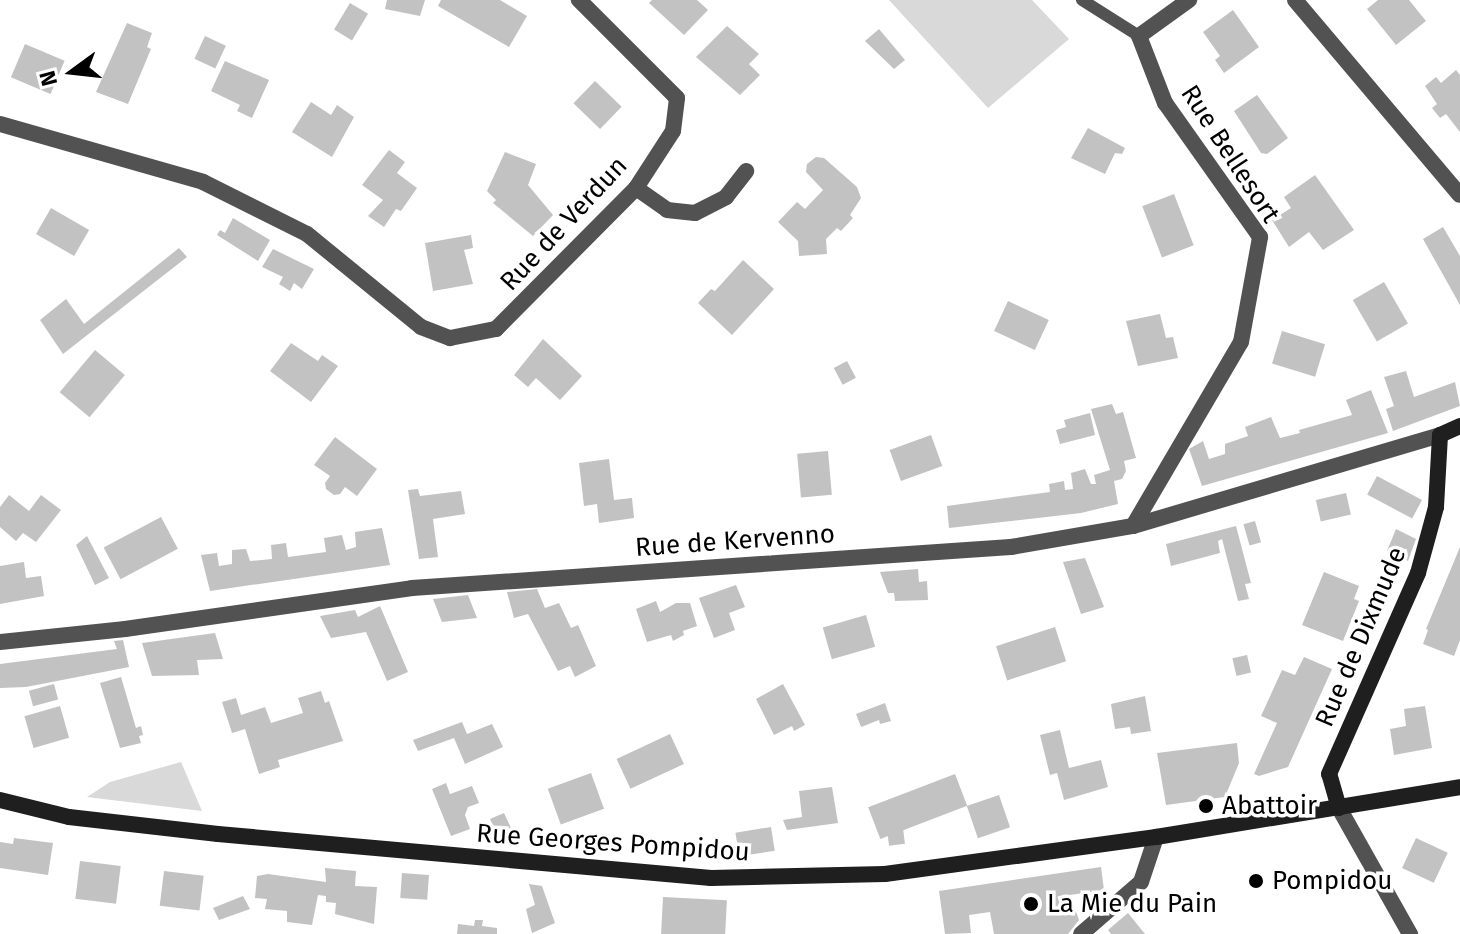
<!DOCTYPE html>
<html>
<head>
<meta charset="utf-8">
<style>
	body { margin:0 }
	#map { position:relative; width:1460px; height:934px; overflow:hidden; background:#fff; font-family:"Fira Sans",sans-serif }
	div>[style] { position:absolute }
	.green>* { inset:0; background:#d9d9d9 }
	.building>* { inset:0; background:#c2c2c2; transform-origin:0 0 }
	.service>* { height:12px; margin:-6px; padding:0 6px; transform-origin:6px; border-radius:6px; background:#525252 }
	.minor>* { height:16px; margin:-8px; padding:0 8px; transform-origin:8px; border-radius:8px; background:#525252 }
	.secondary>* { height:16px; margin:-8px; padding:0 8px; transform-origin:8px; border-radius:8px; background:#1f1f1f }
	.dots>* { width:22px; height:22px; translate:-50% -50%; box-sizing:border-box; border:4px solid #fff; border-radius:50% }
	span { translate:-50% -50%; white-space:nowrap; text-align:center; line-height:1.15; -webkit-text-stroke:7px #fff; paint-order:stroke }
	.street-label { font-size:26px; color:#000 }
	.poi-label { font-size:26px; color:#000 }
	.left { translate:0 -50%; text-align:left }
	.north { position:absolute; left:32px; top:32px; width:80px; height:80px; -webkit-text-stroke:6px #fff; paint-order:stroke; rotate:255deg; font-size:22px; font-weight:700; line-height:32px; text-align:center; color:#000 }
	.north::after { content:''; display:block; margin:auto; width:28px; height:36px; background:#000; clip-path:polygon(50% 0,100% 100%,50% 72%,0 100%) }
</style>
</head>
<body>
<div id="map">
	<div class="green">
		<i style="clip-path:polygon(889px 0,1032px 0,1069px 39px,988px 108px)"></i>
		<i style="clip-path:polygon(181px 762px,202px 811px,87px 797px,110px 782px)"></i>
	</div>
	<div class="building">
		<i style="clip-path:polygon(387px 0,425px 0,420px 16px,385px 9px)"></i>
		<i style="clip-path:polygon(441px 0,500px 0,527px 16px,509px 47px,438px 6px)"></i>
		<i style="clip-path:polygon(652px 0,697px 0,708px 10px,684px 35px,649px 3px)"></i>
		<i style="clip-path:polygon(1378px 0,1409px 0,1426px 21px,1396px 45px,1367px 9px)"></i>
		<i style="left:350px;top:3px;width:21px;height:31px;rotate:31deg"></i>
		<i style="clip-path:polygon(1233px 10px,1259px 47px,1224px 73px,1215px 60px,1220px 56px,1203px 32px)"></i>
		<i style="clip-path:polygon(127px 23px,152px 33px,147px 47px,151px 49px,128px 104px,96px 92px)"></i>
		<i style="clip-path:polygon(727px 26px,759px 54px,749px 64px,760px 75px,740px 95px,696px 57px)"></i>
		<i style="clip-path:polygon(879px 29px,905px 60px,894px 69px,865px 41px)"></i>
		<i style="left:205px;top:36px;width:23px;height:25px;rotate:25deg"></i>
		<i style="left:25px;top:44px;width:43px;height:36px;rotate:23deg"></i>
		<i style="clip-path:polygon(225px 61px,269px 80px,252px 118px,237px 111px,240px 105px,211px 91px)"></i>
		<i style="clip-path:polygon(1456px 70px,1460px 75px,1460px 132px,1446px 114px,1440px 118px,1432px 108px,1437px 104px,1425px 86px,1436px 77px,1441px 83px)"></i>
		<i style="left:595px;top:81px;width:37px;height:31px;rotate:44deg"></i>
		<i style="clip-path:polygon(1257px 95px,1288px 138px,1267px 154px,1261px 153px,1234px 111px)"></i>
		<i style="clip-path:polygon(311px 102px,331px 115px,337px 105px,354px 117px,332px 157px,292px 132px)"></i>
		<i style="clip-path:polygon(1088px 128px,1125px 148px,1122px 154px,1115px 153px,1105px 174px,1071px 158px)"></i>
		<i style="clip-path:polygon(389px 150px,405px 162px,397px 173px,417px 188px,401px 211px,396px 209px,384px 227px,368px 216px,383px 200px,362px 185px)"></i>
		<i style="clip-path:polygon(505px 152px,536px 164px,528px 185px,553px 215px,533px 236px,493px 203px,496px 200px,487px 191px)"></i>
		<i style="clip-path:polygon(816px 157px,824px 158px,857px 187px,861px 198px,850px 215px,853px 218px,841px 231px,837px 228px,826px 239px,827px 254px,799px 256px,798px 241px,778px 222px,797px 202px,805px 209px,823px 190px,806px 172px,807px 164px)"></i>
		<i style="clip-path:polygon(1315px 175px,1354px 230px,1323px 250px,1309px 232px,1289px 247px,1272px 220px,1291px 208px,1284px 197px)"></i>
		<i style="left:1174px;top:194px;width:55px;height:34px;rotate:69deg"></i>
		<i style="left:51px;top:208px;width:44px;height:30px;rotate:30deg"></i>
		<i style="clip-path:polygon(233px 218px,270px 240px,258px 261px,217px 235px,220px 230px,225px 233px)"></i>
		<i style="clip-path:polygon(1443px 227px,1460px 256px,1460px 305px,1423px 239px)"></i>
		<i style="clip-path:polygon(471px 235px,473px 248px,464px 250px,473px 284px,433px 291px,425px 243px)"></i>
		<i style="clip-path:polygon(179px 248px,187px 257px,63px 354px,40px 320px,66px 299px,84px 324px)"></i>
		<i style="clip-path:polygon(273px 249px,314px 269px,302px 289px,294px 283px,290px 291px,279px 284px,283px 277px,262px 267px)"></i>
		<i style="clip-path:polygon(743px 260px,774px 289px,732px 335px,698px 303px,711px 289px,715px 291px)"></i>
		<i style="left:1384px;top:282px;width:48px;height:36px;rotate:60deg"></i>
		<i style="left:1008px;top:301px;width:45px;height:33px;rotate:25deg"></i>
		<i style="clip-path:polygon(1160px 314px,1166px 338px,1173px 337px,1178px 358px,1138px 366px,1126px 321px)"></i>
		<i style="left:1282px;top:331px;width:45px;height:34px;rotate:17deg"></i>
		<i style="clip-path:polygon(543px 339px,582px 376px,560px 400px,536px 378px,528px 387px,514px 375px)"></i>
		<i style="clip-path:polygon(291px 343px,318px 361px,322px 355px,338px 366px,311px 402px,270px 371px)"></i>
		<i style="left:95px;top:350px;width:39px;height:55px;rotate:40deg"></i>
		<i style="left:847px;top:361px;width:19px;height:15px;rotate:62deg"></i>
		<i style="clip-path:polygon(1406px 371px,1414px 397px,1455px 382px,1460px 406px,1393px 431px,1386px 409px,1394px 406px,1384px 377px)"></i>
		<i style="clip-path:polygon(1371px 390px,1388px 433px,1202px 486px,1189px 449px,1203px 441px,1209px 459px,1225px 454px,1225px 444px,1248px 436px,1245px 427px,1271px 417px,1280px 438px,1300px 433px,1299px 430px,1352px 415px,1346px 400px)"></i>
		<i style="clip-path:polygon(1112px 404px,1116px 414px,1123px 412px,1136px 458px,1124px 461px,1126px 471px,1122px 479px,1114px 481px,1118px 504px,1081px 513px,949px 528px,947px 506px,1050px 492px,1049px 484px,1064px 481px,1065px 490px,1073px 489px,1071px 473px,1085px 469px,1091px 484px,1096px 484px,1094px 475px,1110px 470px,1091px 409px)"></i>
		<i style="clip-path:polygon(1090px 413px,1095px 435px,1060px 444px,1056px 430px,1066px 427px,1064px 420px)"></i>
		<i style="left:931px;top:435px;width:33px;height:44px;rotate:70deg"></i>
		<i style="clip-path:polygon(335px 437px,377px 469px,357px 496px,345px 487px,340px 494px,334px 495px,326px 489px,325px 483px,330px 476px,314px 465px)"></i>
		<i style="left:828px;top:451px;width:44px;height:31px;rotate:85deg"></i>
		<i style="clip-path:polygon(609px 459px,614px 500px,632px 498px,634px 518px,599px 523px,597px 504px,584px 506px,579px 463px)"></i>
		<i style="left:1377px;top:476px;width:51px;height:21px;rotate:28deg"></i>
		<i style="clip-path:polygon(418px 489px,420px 496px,461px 491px,465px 514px,433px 519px,438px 557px,419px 559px,408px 490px)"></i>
		<i style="left:1346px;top:493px;width:22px;height:31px;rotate:77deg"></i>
		<i style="clip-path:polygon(9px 495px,29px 511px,41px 495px,61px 510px,36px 542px,23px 533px,16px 541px,0 527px,0 507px)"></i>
		<i style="left:161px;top:517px;width:36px;height:65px;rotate:62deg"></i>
		<i style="left:1255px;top:521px;width:22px;height:12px;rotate:74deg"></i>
		<i style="clip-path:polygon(1236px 526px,1251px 583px,1245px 584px,1249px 599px,1238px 601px,1222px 539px,1218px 541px,1220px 553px,1171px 566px,1166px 544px)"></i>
		<i style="clip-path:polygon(382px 528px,390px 565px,210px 591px,201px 555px,217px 553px,219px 566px,232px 564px,232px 550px,246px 549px,250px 561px,272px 559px,271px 545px,286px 543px,288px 557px,303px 555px,326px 552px,324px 538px,342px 535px,346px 550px,356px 547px,355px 532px)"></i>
		<i style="clip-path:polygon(1396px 529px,1416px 539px,1408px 561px,1387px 551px)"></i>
		<i style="clip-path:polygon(87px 536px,109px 578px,95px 585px,76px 545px)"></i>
		<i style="clip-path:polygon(1460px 547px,1460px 640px,1454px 656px,1423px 644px,1428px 630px,1426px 629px)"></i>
		<i style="clip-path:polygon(1085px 558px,1104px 607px,1081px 614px,1063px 562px)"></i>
		<i style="clip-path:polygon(24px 562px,26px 578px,41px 576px,44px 596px,0 604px,0 566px)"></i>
		<i style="clip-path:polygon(918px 569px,919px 582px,927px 581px,928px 600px,895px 601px,894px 593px,888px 593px,880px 572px)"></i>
		<i style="clip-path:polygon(1324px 572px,1359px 586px,1354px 599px,1359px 601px,1343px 641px,1302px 625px)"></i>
		<i style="clip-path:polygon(736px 585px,745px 607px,729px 613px,735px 630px,714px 638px,699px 598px)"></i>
		<i style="clip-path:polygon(537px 589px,545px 608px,559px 603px,571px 628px,578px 625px,596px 666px,575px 677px,570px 666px,558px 671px,528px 614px,514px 618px,507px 592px)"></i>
		<i style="clip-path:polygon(468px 595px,477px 618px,442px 622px,433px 599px)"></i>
		<i style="clip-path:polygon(656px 601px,660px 612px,676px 603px,690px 603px,697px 626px,683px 631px,684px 635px,673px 641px,671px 635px,647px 642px,636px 609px)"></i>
		<i style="clip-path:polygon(380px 606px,408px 672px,387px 681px,366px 632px,331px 638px,320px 616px,355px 610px,358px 617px)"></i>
		<i style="left:866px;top:615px;width:33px;height:45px;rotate:74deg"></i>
		<i style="left:1055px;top:627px;width:36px;height:62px;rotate:72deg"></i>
		<i style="clip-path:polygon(215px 633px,223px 659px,197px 660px,199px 675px,152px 676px,142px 643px)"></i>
		<i style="clip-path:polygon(123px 640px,129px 667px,26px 687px,0 688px,0 664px,117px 649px,114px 641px)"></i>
		<i style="left:1247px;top:655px;width:18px;height:15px;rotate:77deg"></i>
		<i style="clip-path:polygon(1304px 657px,1332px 669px,1288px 767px,1259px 776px,1254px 774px,1277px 723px,1261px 716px,1282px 670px,1295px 675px)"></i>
		<i style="clip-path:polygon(121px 677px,136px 728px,141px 726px,143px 735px,139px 736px,141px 743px,120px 748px,100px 683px)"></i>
		<i style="left:54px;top:684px;width:16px;height:26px;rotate:75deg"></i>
		<i style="clip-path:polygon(783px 684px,805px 725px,794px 731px,792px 726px,774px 735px,756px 699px)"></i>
		<i style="clip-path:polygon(321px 691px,325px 703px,329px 701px,343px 741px,278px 760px,280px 767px,259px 774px,245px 729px,232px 733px,222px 702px,236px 698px,241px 715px,265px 707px,271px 723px,303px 713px,298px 698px)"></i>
		<i style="clip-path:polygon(1145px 696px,1151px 731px,1131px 734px,1130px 727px,1115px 729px,1111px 704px)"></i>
		<i style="clip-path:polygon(885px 703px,891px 721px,880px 724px,879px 720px,861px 727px,856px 714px)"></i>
		<i style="left:60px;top:706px;width:33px;height:37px;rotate:74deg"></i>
		<i style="clip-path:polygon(1425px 706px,1432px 748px,1394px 755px,1390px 729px,1406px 726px,1404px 709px)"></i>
		<i style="clip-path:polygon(462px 722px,467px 734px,492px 724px,503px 747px,465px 764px,454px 738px,418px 751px,413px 740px)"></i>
		<i style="clip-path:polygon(1060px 730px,1069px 768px,1101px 760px,1108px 787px,1064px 800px,1057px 773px,1050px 775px,1040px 735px)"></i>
		<i style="left:670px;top:734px;width:33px;height:59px;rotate:65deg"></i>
		<i style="clip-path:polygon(1237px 743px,1239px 763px,1225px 797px,1166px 805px,1157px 753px)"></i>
		<i style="left:591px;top:773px;width:38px;height:46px;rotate:70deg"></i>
		<i style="left:955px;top:774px;width:34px;height:93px;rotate:69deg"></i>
		<i style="clip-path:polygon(446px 783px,450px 794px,472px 786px,479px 803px,468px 807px,465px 815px,470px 829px,451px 836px,432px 789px)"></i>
		<i style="clip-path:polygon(832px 787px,838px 823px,787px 830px,783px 820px,802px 817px,799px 791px)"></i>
		<i style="left:999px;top:795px;width:34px;height:34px;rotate:71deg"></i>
		<i style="clip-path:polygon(504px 813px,517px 841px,499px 840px,490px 819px)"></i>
		<i style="left:902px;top:820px;width:24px;height:16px;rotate:83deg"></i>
		<i style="left:771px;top:827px;width:24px;height:36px;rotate:81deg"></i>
		<i style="clip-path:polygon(14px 838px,53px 843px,48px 875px,0 868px,0 842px,13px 844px)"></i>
		<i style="left:1416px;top:838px;width:35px;height:33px;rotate:25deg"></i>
		<i style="left:80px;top:861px;width:41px;height:38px;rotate:7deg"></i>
		<i style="clip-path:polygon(1101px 867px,1104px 890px,1070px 895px,1079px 920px,1068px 934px,994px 934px,990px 912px,969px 915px,971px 933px,945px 934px,939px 891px)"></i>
		<i style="clip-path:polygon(325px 868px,356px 871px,355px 886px,377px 887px,374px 924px,335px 914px,336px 903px,326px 902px,326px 896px,318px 895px,312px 925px,287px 922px,287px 911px,265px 909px,267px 899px,255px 898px,257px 876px,268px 874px,326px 882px)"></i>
		<i style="left:164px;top:871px;width:40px;height:35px;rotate:7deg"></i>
		<i style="left:402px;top:873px;width:27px;height:25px;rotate:4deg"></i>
		<i style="clip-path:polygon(529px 884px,542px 886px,555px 923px,532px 933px,526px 909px,535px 905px)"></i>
		<i style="clip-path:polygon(243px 896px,250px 909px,219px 920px,213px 908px)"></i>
		<i style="left:663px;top:897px;width:64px;height:37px;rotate:3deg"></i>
		<i style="clip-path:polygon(1128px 913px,1145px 934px,1111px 934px,1108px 930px)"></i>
		<i style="clip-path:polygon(475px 920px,483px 920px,482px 926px,497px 928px,497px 934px,457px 934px,458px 924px,474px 926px)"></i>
	</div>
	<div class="service">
		<i style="left:1082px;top:0;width:67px;rotate:32.3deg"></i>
	</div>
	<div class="minor">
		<i style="left:1295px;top:0;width:255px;rotate:49.8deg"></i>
		<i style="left:0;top:124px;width:211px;rotate:15.9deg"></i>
		<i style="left:203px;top:182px;width:116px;rotate:26.6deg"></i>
		<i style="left:307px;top:234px;width:147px;rotate:39.2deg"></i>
		<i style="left:421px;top:327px;width:31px;rotate:21deg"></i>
		<i style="left:450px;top:338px;width:47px;rotate:-11.1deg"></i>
		<i style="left:496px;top:329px;width:199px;rotate:-45.2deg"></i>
		<i style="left:636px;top:188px;width:68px;rotate:-57deg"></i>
		<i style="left:673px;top:131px;width:33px;rotate:-83deg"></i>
		<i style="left:677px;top:98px;width:139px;rotate:-135deg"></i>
		<i style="left:636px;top:188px;width:38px;rotate:35deg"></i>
		<i style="left:667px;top:210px;width:28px;rotate:6deg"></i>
		<i style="left:695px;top:213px;width:35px;rotate:-27deg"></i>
		<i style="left:726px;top:197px;width:33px;rotate:-52deg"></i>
		<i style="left:1133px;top:526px;width:213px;rotate:-59.6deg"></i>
		<i style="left:1241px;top:342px;width:107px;rotate:-79.7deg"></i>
		<i style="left:1260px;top:237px;width:164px;rotate:-125.3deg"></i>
		<i style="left:1165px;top:103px;width:72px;rotate:-111.2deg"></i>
		<i style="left:1139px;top:36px;width:62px;rotate:-35.8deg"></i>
		<i style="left:0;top:642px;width:126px;rotate:-5.9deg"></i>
		<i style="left:125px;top:629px;width:290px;rotate:-8.1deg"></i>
		<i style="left:412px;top:588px;width:600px;rotate:-3.92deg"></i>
		<i style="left:1011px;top:547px;width:124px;rotate:-9.8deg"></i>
		<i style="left:1133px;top:526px;width:320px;rotate:-16.5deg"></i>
		<i style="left:1339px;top:808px;width:145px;rotate:60.6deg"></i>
		<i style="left:1081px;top:934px;width:79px;rotate:-40.9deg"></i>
		<i style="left:1141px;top:882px;width:47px;rotate:-71.6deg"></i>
	</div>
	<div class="secondary">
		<i style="left:0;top:800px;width:71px;rotate:13.8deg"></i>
		<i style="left:69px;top:817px;width:150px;rotate:6.5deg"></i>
		<i style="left:218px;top:834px;width:495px;rotate:5.1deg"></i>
		<i style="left:711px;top:878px;width:174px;rotate:-1.3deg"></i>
		<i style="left:885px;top:874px;width:274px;rotate:-7.8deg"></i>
		<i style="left:1156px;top:837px;width:308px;rotate:-9.3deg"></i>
		<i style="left:1339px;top:808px;width:35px;rotate:-106deg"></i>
		<i style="left:1329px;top:774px;width:220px;rotate:-66.1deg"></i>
		<i style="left:1418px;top:573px;width:68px;rotate:-74.7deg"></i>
		<i style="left:1436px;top:507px;width:72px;rotate:-86.8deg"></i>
		<i style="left:1440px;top:435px;width:22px;rotate:-24deg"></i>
	</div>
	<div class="dots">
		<i style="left:1206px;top:806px;background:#000"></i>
		<i style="left:1256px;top:881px;background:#000"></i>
		<i style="left:1031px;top:904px;background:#000"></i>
	</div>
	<div class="street-label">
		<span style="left:1230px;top:154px;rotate:57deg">Rue Bellesort</span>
		<span style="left:564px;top:224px;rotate:-47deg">Rue de Verdun</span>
		<span style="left:735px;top:541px;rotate:-4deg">Rue de Kervenno</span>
		<span style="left:1361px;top:637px;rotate:-67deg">Rue de Dixmude</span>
		<span style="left:613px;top:843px;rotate:4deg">Rue Georges Pompidou</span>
	</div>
	<div class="poi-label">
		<span class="left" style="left:1222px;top:806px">Abattoir</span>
		<span class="left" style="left:1272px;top:881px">Pompidou</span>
		<span class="left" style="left:1047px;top:904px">La Mie du Pain</span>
	</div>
	<div class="north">N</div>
</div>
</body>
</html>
